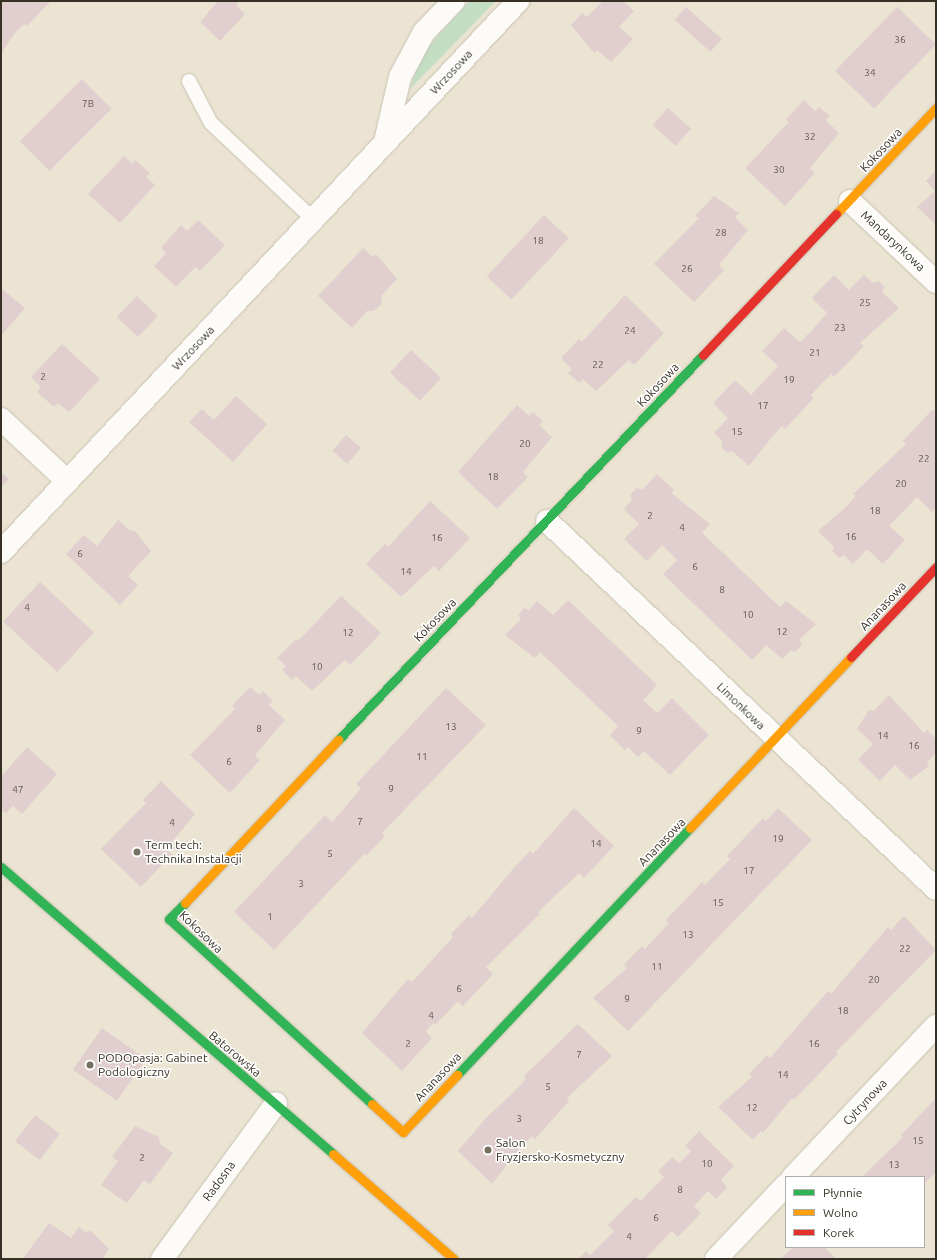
<!DOCTYPE html>
<html>
<head>
<meta charset="utf-8">
<style>
	body { margin:0 }
	#map { position:relative; width:937px; height:1260px; overflow:hidden; background:#ece4d2; font-family:Ubuntu,sans-serif }
	div>[style] { position:absolute }
	.green>* { inset:0; background:#c4dec4 }
	.building>* { inset:0; background:#e1cecf; transform-origin:0 0 }
	.roads { filter:drop-shadow(0 0 1px #c6c1b3) drop-shadow(0 0 1px #c6c1b3) }
	.lane>* { height:14px; margin:-7px; padding:0 7px; transform-origin:7px; border-radius:7px; background:#fcfbf8 }
	.street>* { height:22px; margin:-11px; padding:0 11px; transform-origin:11px; border-radius:11px; background:#fcfbf8 }
	.fast>* { height:9px; margin:-4.5px; padding:0 4.5px; transform-origin:4.5px; border-radius:4.5px; background:#30b455 }
	.slow>* { height:9px; margin:-4.5px; padding:0 4.5px; transform-origin:4.5px; border-radius:4.5px; background:#ff9f0a }
	.jam>* { height:9px; margin:-4.5px; padding:0 4.5px; transform-origin:4.5px; border-radius:4.5px; background:#e5322d }
	.dots>* { width:11px; height:11px; translate:-50% -50%; box-sizing:border-box; border:2px solid #fff; border-radius:50% }
	span { translate:-50% -50%; white-space:nowrap; text-align:center; line-height:1.15; -webkit-text-stroke:3px #fff; paint-order:stroke }
	.number-label { font-size:10px; color:#61584f }
	.number-label span { -webkit-text-stroke-width:0 }
	.street-label { font-size:12px; color:#363124 }
	.poi-label { font-size:12px; color:#363124 }
	.left { translate:0 -50%; text-align:left }
	.frame { position:absolute; inset:0; border:2px solid #363124; pointer-events:none }
	.legend { position:absolute; left:785px; top:1176px; width:140px; height:72px; box-sizing:border-box; background:#fff; border:1px solid #afada7; margin:0; padding:5px 7px; list-style:none; font-size:12px; color:#363124 }
	.legend li { display:flex; align-items:center; gap:8px; height:20px }
	.legend b { width:20px; border:1px solid #afada7 }
</style>
</head>
<body>
<div id="map">
	<div class="green">
		<i style="clip-path:polygon(469px 1px,496px 1px,410px 89px,422px 54px)"></i>
	</div>
	<div class="building">
		<i style="clip-path:polygon(1px 1px,51px 1px,27px 26px,24px 24px,14px 34px,1px 54px)"></i>
		<i style="clip-path:polygon(218px 1px,239px 1px,236px 5px,245px 14px,220px 41px,200px 22px)"></i>
		<i style="clip-path:polygon(603px 1px,623px 1px,634px 11px,619px 27px,633px 39px,611px 62px,597px 50px,594px 53px,571px 25px,582px 13px,587px 17px)"></i>
		<i style="left:686px;top:7px;width:48px;height:17px;rotate:42deg"></i>
		<i style="left:897px;top:7px;width:54px;height:89px;rotate:44deg"></i>
		<i style="left:82px;top:79px;width:42px;height:88px;rotate:45deg"></i>
		<i style="clip-path:polygon(804px 100px,815px 111px,819px 107px,830px 116px,826px 120px,839px 133px,810px 168px,815px 173px,785px 206px,745px 168px,789px 122px,786px 119px)"></i>
		<i style="left:668px;top:108px;width:31px;height:23px;rotate:42deg"></i>
		<i style="clip-path:polygon(124px 156px,132px 164px,135px 160px,150px 173px,146px 177px,155px 185px,120px 223px,88px 194px)"></i>
		<i style="clip-path:polygon(936px 170px,936px 225px,917px 207px,935px 191px,926px 181px)"></i>
		<i style="clip-path:polygon(714px 196px,739px 213px,735px 217px,748px 230px,719px 265px,724px 270px,694px 302px,654px 264px,699px 218px,695px 216px)"></i>
		<i style="left:544px;top:215px;width:34px;height:84px;rotate:43deg"></i>
		<i style="clip-path:polygon(198px 220px,225px 245px,200px 271px,195px 267px,176px 287px,154px 266px,166px 253px,161px 248px,181px 225px,187px 231px)"></i>
		<i style="clip-path:polygon(363px 248px,373px 257px,376px 254px,397px 279px,381px 296px,382px 303px,374px 311px,367px 311px,352px 328px,318px 296px)"></i>
		<i style="clip-path:polygon(834px 275px,849px 290px,864px 275px,873px 283px,878px 281px,885px 287px,882px 292px,899px 308px,860px 343px,864px 346px,834px 377px,831px 374px,821px 384px,811px 395px,814px 398px,785px 429px,782px 426px,772px 437px,749px 466px,732px 451px,728px 453px,721px 447px,723px 442px,714px 433px,728px 418px,713px 403px,735px 380px,751px 395px,778px 366px,762px 351px,784px 328px,800px 342px,814px 328px,827px 313px,812px 298px)"></i>
		<i style="clip-path:polygon(1px 288px,25px 308px,1px 336px)"></i>
		<i style="clip-path:polygon(625px 295px,664px 333px,634px 365px,629px 360px,596px 391px,583px 379px,579px 383px,568px 373px,572px 369px,561px 358px,579px 339px,582px 342px)"></i>
		<i style="left:137px;top:296px;width:29px;height:29px;rotate:44deg"></i>
		<i style="clip-path:polygon(62px 344px,100px 379px,69px 412px,58px 403px,54px 407px,37px 392px,41px 387px,31px 377px)"></i>
		<i style="left:411px;top:350px;width:41px;height:31px;rotate:43deg"></i>
		<i style="clip-path:polygon(236px 396px,267px 424px,233px 462px,189px 422px,202px 409px,214px 420px)"></i>
		<i style="clip-path:polygon(517px 405px,529px 416px,533px 412px,543px 421px,539px 425px,552px 437px,523px 472px,528px 477px,497px 509px,458px 472px)"></i>
		<i style="clip-path:polygon(932px 410px,936px 412px,936px 508px,932px 512px,917px 497px,889px 526px,905px 540px,883px 564px,867px 549px,853px 564px,844px 555px,839px 558px,832px 551px,834px 547px,818px 531px,846px 507px,856px 496px,853px 494px,906px 444px,903px 441px)"></i>
		<i style="left:346px;top:435px;width:20px;height:21px;rotate:41deg"></i>
		<i style="clip-path:polygon(1px 472px,9px 479px,1px 487px)"></i>
		<i style="clip-path:polygon(657px 474px,674px 490px,671px 493px,710px 524px,702px 533px,780px 607px,786px 601px,816px 624px,799px 640px,802px 645px,795px 652px,791px 650px,782px 659px,766px 645px,752px 660px,663px 574px,677px 560px,662px 545px,647px 561px,624px 539px,639px 524px,624px 509px,632px 500px,630px 495px,637px 488px,642px 490px)"></i>
		<i style="clip-path:polygon(430px 501px,470px 538px,439px 571px,434px 566px,401px 597px,366px 564px,385px 544px,388px 547px)"></i>
		<i style="clip-path:polygon(118px 520px,129px 530px,135px 531px,151px 551px,128px 576px,138px 585px,120px 605px,66px 554px,84px 535px,97px 546px)"></i>
		<i style="left:40px;top:582px;width:74px;height:54px;rotate:43deg"></i>
		<i style="clip-path:polygon(341px 596px,381px 633px,350px 665px,345px 660px,312px 691px,296px 676px,292px 680px,282px 670px,286px 666px,277px 658px,296px 639px,298px 641px)"></i>
		<i style="clip-path:polygon(568px 600px,657px 685px,643px 700px,657px 713px,672px 698px,709px 735px,670px 775px,644px 751px,638px 757px,628px 747px,625px 750px,610px 735px,618px 726px,540px 652px,535px 658px,505px 635px,521px 619px,518px 615px,524px 608px,529px 610px,537px 601px,553px 615px)"></i>
		<i style="clip-path:polygon(250px 687px,259px 695px,263px 691px,273px 701px,269px 705px,285px 720px,255px 755px,260px 760px,230px 793px,190px 755px,235px 709px,232px 706px)"></i>
		<i style="clip-path:polygon(446px 688px,486px 725px,382px 833px,385px 836px,367px 855px,365px 853px,274px 950px,234px 912px,325px 815px,332px 822px,340px 813px,361px 788px,356px 784px)"></i>
		<i style="clip-path:polygon(889px 695px,924px 733px,927px 730px,936px 739px,936px 753px,927px 762px,929px 766px,910px 780px,895px 765px,880px 781px,858px 760px,873px 744px,857px 729px,869px 710px,874px 711px)"></i>
		<i style="clip-path:polygon(27px 747px,57px 774px,22px 814px,13px 806px,6px 813px,1px 809px,1px 777px)"></i>
		<i style="clip-path:polygon(161px 781px,195px 814px,166px 849px,172px 854px,141px 887px,101px 849px,146px 803px,143px 800px)"></i>
		<i style="clip-path:polygon(574px 808px,614px 846px,584px 878px,579px 873px,538px 912px,540px 914px,486px 967px,493px 974px,463px 1006px,458px 1001px,435px 1025px,433px 1023px,426px 1031px,432px 1038px,402px 1071px,362px 1033px,408px 979px,412px 982px,453px 937px,451px 934px,469px 915px,472px 918px,512px 870px,530px 851px,533px 854px)"></i>
		<i style="clip-path:polygon(778px 808px,812px 840px,628px 1031px,593px 998px,627px 968px,624px 965px,642px 946px,645px 949px,669px 923px,666px 920px,702px 882px,705px 885px,730px 859px,727px 856px,763px 818px,766px 821px)"></i>
		<i style="clip-path:polygon(904px 916px,936px 950px,836px 1052px,838px 1054px,794px 1100px,792px 1098px,763px 1133px,761px 1131px,753px 1140px,718px 1107px,752px 1077px,749px 1074px,767px 1055px,770px 1058px,828px 991px,831px 994px,888px 927px,891px 930px)"></i>
		<i style="clip-path:polygon(578px 1024px,612px 1056px,567px 1098px,569px 1101px,535px 1139px,532px 1136px,519px 1149px,492px 1184px,458px 1151px,486px 1118px,518px 1088px,526px 1078px,524px 1076px)"></i>
		<i style="left:102px;top:1028px;width:54px;height:51px;rotate:35deg"></i>
		<i style="clip-path:polygon(936px 1098px,936px 1172px,924px 1184px,924px 1177px,862px 1177px,903px 1137px,901px 1135px)"></i>
		<i style="left:35px;top:1115px;width:31px;height:33px;rotate:37deg"></i>
		<i style="clip-path:polygon(135px 1126px,159px 1137px,160px 1144px,173px 1153px,150px 1184px,144px 1180px,127px 1203px,101px 1185px,118px 1161px,112px 1157px)"></i>
		<i style="clip-path:polygon(699px 1131px,734px 1166px,721px 1180px,727px 1187px,716px 1199px,708px 1191px,694px 1206px,701px 1213px,678px 1237px,672px 1231px,645px 1259px,578px 1259px,586px 1251px,590px 1255px,614px 1231px,608px 1225px,636px 1197px,641px 1201px,652px 1189px,664px 1177px,658px 1171px,672px 1157px,679px 1163px,691px 1151px,685px 1146px)"></i>
		<i style="clip-path:polygon(49px 1223px,71px 1238px,79px 1227px,85px 1232px,91px 1231px,109px 1249px,102px 1259px,27px 1259px,24px 1257px)"></i>
		<i style="clip-path:polygon(793px 1247px,824px 1247px,837px 1259px,781px 1259px)"></i>
	</div>
	<div class="roads">
		<div class="lane">
			<i style="left:189px;top:81px;width:47px;rotate:62.4deg"></i>
			<i style="left:211px;top:123px;width:141px;rotate:43.3deg"></i>
		</div>
		<div class="street">
			<i style="left:385px;top:142px;width:67px;rotate:-77deg"></i>
			<i style="left:400px;top:77px;width:51px;rotate:-61.9deg"></i>
			<i style="left:424px;top:32px;width:43px;rotate:-45.9deg"></i>
			<i style="left:850px;top:201px;width:118px;rotate:43.3deg"></i>
			<i style="left:1px;top:419px;width:91px;rotate:43.2deg"></i>
			<i style="left:547px;top:521px;width:535px;rotate:43.41deg"></i>
			<i style="left:1px;top:552px;width:756px;rotate:-46.82deg"></i>
			<i style="left:793px;top:1177px;width:208px;rotate:-46.6deg"></i>
			<i style="left:162px;top:1259px;width:193px;rotate:-53.8deg"></i>
			<i style="left:716px;top:1259px;width:102px;rotate:-46.6deg"></i>
		</div>
		<div class="fast">
			<i style="left:338px;top:740px;width:531px;rotate:-46.53deg"></i>
			<i style="left:1px;top:867px;width:439px;rotate:40.8deg"></i>
			<i style="left:185px;top:903px;width:23px;rotate:135deg"></i>
			<i style="left:169px;top:919px;width:275px;rotate:42.3deg"></i>
			<i style="left:457px;top:1075px;width:340px;rotate:-46.7deg"></i>
		</div>
		<div class="slow">
			<i style="left:836px;top:214px;width:146px;rotate:-46.7deg"></i>
			<i style="left:690px;top:828px;width:235px;rotate:-46.7deg"></i>
			<i style="left:185px;top:903px;width:224px;rotate:-46.8deg"></i>
			<i style="left:372px;top:1104px;width:42px;rotate:42.1deg"></i>
			<i style="left:403px;top:1132px;width:79px;rotate:-46.5deg"></i>
			<i style="left:333px;top:1154px;width:160px;rotate:41deg"></i>
		</div>
		<div class="jam">
			<i style="left:703px;top:355px;width:194px;rotate:-46.7deg"></i>
			<i style="left:851px;top:657px;width:124px;rotate:-46.6deg"></i>
		</div>
	</div>
	<div class="dots">
		<i style="left:137px;top:852px;background:#767061"></i>
		<i style="left:90px;top:1065px;background:#767061"></i>
		<i style="left:488px;top:1150px;background:#767061"></i>
	</div>
	<div class="number-label">
		<span style="left:900px;top:40px">36</span>
		<span style="left:870px;top:73px">34</span>
		<span style="left:88px;top:104px">7B</span>
		<span style="left:810px;top:137px">32</span>
		<span style="left:779px;top:170px">30</span>
		<span style="left:721px;top:233px">28</span>
		<span style="left:538px;top:241px">18</span>
		<span style="left:687px;top:269px">26</span>
		<span style="left:865px;top:303px">25</span>
		<span style="left:840px;top:328px">23</span>
		<span style="left:630px;top:331px">24</span>
		<span style="left:815px;top:353px">21</span>
		<span style="left:598px;top:365px">22</span>
		<span style="left:43px;top:377px">2</span>
		<span style="left:789px;top:380px">19</span>
		<span style="left:763px;top:406px">17</span>
		<span style="left:737px;top:432px">15</span>
		<span style="left:525px;top:444px">20</span>
		<span style="left:924px;top:459px">22</span>
		<span style="left:493px;top:477px">18</span>
		<span style="left:901px;top:484px">20</span>
		<span style="left:875px;top:511px">18</span>
		<span style="left:650px;top:516px">2</span>
		<span style="left:682px;top:528px">4</span>
		<span style="left:851px;top:537px">16</span>
		<span style="left:437px;top:538px">16</span>
		<span style="left:80px;top:554px">6</span>
		<span style="left:695px;top:567px">6</span>
		<span style="left:406px;top:572px">14</span>
		<span style="left:722px;top:590px">8</span>
		<span style="left:27px;top:608px">4</span>
		<span style="left:748px;top:615px">10</span>
		<span style="left:782px;top:632px">12</span>
		<span style="left:348px;top:633px">12</span>
		<span style="left:317px;top:667px">10</span>
		<span style="left:451px;top:727px">13</span>
		<span style="left:259px;top:729px">8</span>
		<span style="left:639px;top:731px">9</span>
		<span style="left:883px;top:736px">14</span>
		<span style="left:914px;top:746px">16</span>
		<span style="left:422px;top:757px">11</span>
		<span style="left:229px;top:762px">6</span>
		<span style="left:391px;top:789px">9</span>
		<span style="left:18px;top:790px">47</span>
		<span style="left:360px;top:822px">7</span>
		<span style="left:172px;top:823px">4</span>
		<span style="left:778px;top:839px">19</span>
		<span style="left:596px;top:844px">14</span>
		<span style="left:330px;top:854px">5</span>
		<span style="left:749px;top:871px">17</span>
		<span style="left:301px;top:884px">3</span>
		<span style="left:718px;top:903px">15</span>
		<span style="left:270px;top:917px">1</span>
		<span style="left:688px;top:935px">13</span>
		<span style="left:905px;top:949px">22</span>
		<span style="left:657px;top:967px">11</span>
		<span style="left:874px;top:980px">20</span>
		<span style="left:459px;top:989px">6</span>
		<span style="left:627px;top:999px">9</span>
		<span style="left:843px;top:1011px">18</span>
		<span style="left:431px;top:1016px">4</span>
		<span style="left:408px;top:1044px">2</span>
		<span style="left:814px;top:1044px">16</span>
		<span style="left:579px;top:1055px">7</span>
		<span style="left:783px;top:1075px">14</span>
		<span style="left:548px;top:1087px">5</span>
		<span style="left:752px;top:1108px">12</span>
		<span style="left:519px;top:1119px">3</span>
		<span style="left:918px;top:1141px">15</span>
		<span style="left:142px;top:1158px">2</span>
		<span style="left:707px;top:1164px">10</span>
		<span style="left:894px;top:1165px">13</span>
		<span style="left:680px;top:1190px">8</span>
		<span style="left:656px;top:1218px">6</span>
		<span style="left:629px;top:1237px">4</span>
	</div>
	<div class="street-label">
		<span style="left:451px;top:72px;rotate:-47deg">Wrzosowa</span>
		<span style="left:881px;top:150px;rotate:-47deg">Kokosowa</span>
		<span style="left:893px;top:241px;rotate:43deg">Mandarynkowa</span>
		<span style="left:193px;top:348px;rotate:-47deg">Wrzosowa</span>
		<span style="left:658px;top:385px;rotate:-47deg">Kokosowa</span>
		<span style="left:883px;top:606px;rotate:-47deg">Ananasowa</span>
		<span style="left:435px;top:620px;rotate:-46deg">Kokosowa</span>
		<span style="left:741px;top:706px;rotate:44deg">Limonkowa</span>
		<span style="left:662px;top:842px;rotate:-46deg">Ananasowa</span>
		<span style="left:201px;top:932px;rotate:44deg">Kokosowa</span>
		<span style="left:235px;top:1054px;rotate:40deg">Batorowska</span>
		<span style="left:438px;top:1077px;rotate:-47deg">Ananasowa</span>
		<span style="left:865px;top:1102px;rotate:-47deg">Cytrynowa</span>
		<span style="left:219px;top:1181px;rotate:-54deg">Radosna</span>
	</div>
	<div class="poi-label">
		<span class="left" style="left:145px;top:852px">Term tech:<br>Technika Instalacji</span>
		<span class="left" style="left:98px;top:1065px">PODOpasja: Gabinet<br>Podologiczny</span>
		<span class="left" style="left:496px;top:1150px">Salon<br>Fryzjersko-Kosmetyczny</span>
	</div>
	<div class="frame"></div>
	<ul class="legend">
	<li><b style="height:5px;background:#30b455"></b>Płynnie</li>
	<li><b style="height:5px;background:#ff9f0a"></b>Wolno</li>
	<li><b style="height:5px;background:#e5322d"></b>Korek</li>
	</ul>
</div>
</body>
</html>
